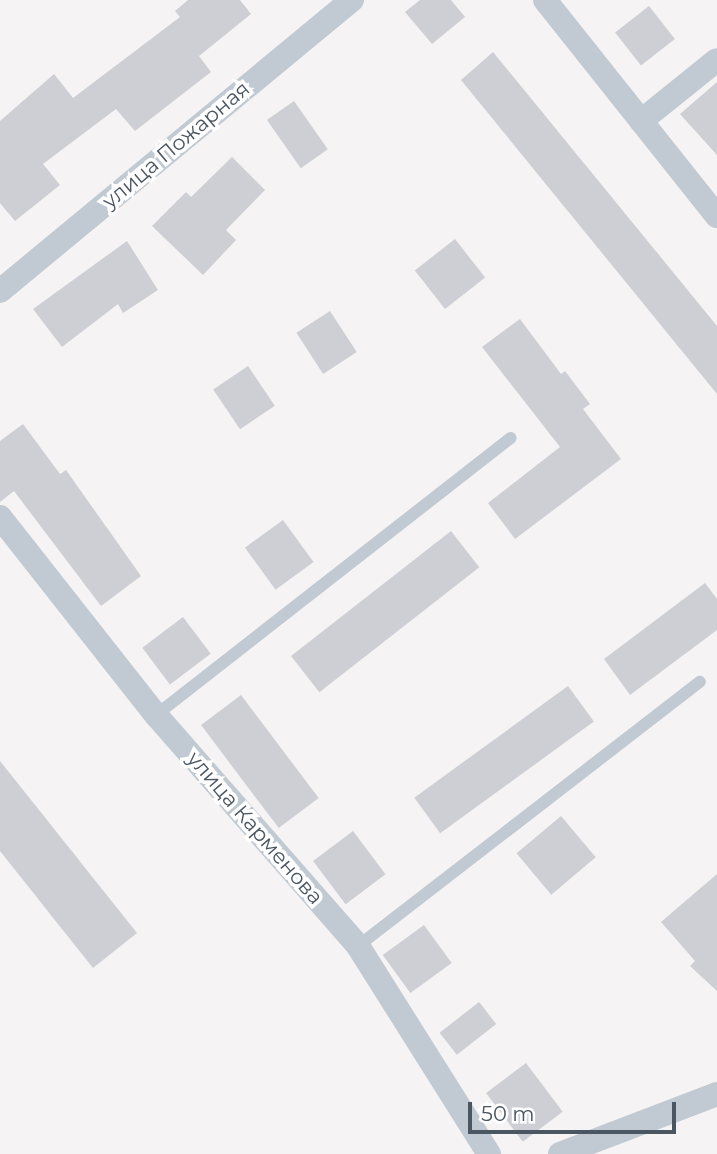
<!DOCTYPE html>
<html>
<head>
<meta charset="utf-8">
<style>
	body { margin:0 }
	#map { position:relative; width:717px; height:1154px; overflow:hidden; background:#f5f3f3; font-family:Montserrat,sans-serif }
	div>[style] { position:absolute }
	.building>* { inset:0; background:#cdcfd5; transform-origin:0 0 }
	.lane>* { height:12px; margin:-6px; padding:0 6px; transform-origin:6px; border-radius:6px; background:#c1cad2 }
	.street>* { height:24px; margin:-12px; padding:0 12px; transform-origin:12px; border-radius:12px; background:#c1cad2 }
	span { translate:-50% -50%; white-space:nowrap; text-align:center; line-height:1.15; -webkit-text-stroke:7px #fff; paint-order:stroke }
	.street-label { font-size:21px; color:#4a5661 }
	.scale { position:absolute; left:468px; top:1102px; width:208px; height:32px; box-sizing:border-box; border:4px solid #4a5661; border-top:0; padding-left:9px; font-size:21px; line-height:24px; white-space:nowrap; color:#4a5661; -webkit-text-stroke:5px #fff; paint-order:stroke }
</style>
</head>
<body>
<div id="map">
	<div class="building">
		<i style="clip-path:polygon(188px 0,240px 0,251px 14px,199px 56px,211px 72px,135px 131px,116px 109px,43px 164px,60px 185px,15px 221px,0 203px,0 121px,54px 74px,73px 98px,180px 17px,175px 11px)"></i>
		<i style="clip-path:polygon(420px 0,451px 0,465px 17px,432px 44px,405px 12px)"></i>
		<i style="left:649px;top:6px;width:42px;height:43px;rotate:52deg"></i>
		<i style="clip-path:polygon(493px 52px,717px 326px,717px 394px,461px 80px)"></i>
		<i style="clip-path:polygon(717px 82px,717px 155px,680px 114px)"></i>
		<i style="left:294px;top:101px;width:59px;height:33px;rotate:55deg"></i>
		<i style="clip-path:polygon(232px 157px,265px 190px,226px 230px,236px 240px,203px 275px,152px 226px,186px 192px,191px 197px)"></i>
		<i style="left:455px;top:239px;width:49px;height:51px;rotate:52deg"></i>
		<i style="clip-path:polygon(127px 241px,158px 290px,123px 313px,118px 304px,62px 347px,33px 309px)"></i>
		<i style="left:330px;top:311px;width:49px;height:40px;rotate:57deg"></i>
		<i style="clip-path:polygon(520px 319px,561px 374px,565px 371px,590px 404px,583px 409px,621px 459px,515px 539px,488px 503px,560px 447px,482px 347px)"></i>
		<i style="left:248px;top:366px;width:48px;height:42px;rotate:56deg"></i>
		<i style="clip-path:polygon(23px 424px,60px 474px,66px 470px,141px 576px,101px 606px,14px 491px,0 502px,0 441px)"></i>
		<i style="left:283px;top:520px;width:52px;height:47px;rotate:54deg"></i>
		<i style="left:451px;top:531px;width:46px;height:203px;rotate:52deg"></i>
		<i style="clip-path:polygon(705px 583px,717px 599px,717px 630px,630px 695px,604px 659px)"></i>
		<i style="left:183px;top:617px;width:46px;height:51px;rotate:53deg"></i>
		<i style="left:568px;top:686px;width:44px;height:190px;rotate:54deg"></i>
		<i style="left:241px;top:695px;width:129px;height:50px;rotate:53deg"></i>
		<i style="clip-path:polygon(0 761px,137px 933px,93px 968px,0 851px)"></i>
		<i style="left:561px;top:816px;width:54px;height:58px;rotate:50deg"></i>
		<i style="left:353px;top:831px;width:54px;height:50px;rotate:53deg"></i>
		<i style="clip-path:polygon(717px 874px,717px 991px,690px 966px,695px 961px,661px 922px)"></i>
		<i style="left:424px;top:925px;width:47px;height:51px;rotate:54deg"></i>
		<i style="left:479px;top:1002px;width:28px;height:50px;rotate:52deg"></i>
		<i style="left:526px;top:1063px;width:61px;height:50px;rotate:53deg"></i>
	</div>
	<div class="lane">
		<i style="left:156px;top:715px;width:450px;rotate:-38deg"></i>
		<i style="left:358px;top:946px;width:432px;rotate:-37.7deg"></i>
	</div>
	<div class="street">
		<i style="left:545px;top:0;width:276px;rotate:51.5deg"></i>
		<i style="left:641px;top:121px;width:97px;rotate:-38.8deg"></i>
		<i style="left:0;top:291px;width:457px;rotate:-39.6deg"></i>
		<i style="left:0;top:517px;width:252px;rotate:51.8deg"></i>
		<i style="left:156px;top:715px;width:307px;rotate:48.8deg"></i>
		<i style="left:358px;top:946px;width:246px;rotate:57.8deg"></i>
		<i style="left:560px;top:1154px;width:168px;rotate:-20.9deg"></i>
	</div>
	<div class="street-label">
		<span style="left:176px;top:145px;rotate:-40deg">улица Пожарная</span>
		<span style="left:255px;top:828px;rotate:49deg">улица Карменова</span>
	</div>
	<div class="scale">50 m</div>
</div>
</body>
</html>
